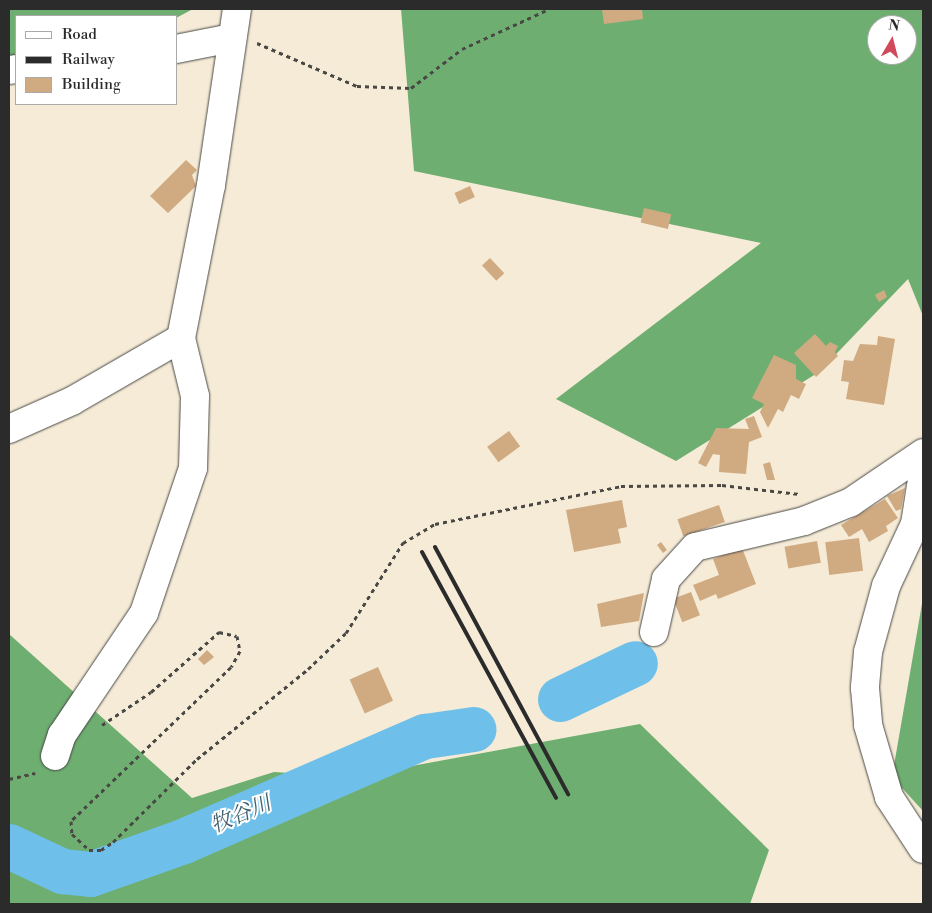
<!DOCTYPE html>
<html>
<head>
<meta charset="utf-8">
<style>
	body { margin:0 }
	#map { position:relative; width:932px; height:913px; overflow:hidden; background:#f5ebd7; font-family:"Libre Bodoni","Noto Serif JP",serif }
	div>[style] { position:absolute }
	.forest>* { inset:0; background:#6eaf71 }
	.river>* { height:45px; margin:-22.5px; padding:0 22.5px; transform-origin:22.5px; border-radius:22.5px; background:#6ec0ea }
	.building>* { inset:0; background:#d0ab82; transform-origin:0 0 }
	.path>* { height:3px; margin-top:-1.5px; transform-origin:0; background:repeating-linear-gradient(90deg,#494845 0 4px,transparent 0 8px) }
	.roads { filter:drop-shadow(0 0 1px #494845) drop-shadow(0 0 1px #494845) }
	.minor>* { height:28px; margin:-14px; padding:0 14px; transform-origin:14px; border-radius:14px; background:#fff }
	.rail>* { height:4px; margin:-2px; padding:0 2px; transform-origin:2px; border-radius:2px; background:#2b2b2b }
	span { translate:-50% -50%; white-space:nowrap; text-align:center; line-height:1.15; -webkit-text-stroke:4px #fff; paint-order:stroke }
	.water-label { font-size:21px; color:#425f6e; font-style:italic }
	.frame { position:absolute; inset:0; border:10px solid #2b2b2b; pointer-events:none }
	.legend { position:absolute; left:15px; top:15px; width:162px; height:90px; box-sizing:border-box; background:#fff; border:1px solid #aaa; margin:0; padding:6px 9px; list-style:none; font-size:15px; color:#2b2b2b }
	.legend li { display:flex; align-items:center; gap:10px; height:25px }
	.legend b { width:25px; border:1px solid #aaa }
	.north { position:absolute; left:867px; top:15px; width:50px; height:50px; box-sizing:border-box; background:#fff; border:1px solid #aaa; border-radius:50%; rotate:8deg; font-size:14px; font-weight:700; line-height:20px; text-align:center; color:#2b2b2b }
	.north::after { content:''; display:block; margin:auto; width:18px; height:22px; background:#d1495b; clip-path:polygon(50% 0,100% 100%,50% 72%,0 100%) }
</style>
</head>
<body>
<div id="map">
	<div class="forest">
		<i style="clip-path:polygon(9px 9px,193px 9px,176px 18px,16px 16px,16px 56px,9px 57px)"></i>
		<i style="clip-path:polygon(evenodd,401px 9px,923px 9px,923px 316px,908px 279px,819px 372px,676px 461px,556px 399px,761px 243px,414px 171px,401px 9px,877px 25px,907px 25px,907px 55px,877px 55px,877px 25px)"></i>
		<i style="clip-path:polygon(923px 598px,923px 811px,892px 777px)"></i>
		<i style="clip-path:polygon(9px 634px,192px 798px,274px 772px,352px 777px,640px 724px,769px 850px,750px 904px,9px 904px)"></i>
	</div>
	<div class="river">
		<i style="left:560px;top:699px;width:83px;rotate:-25.6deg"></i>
		<i style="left:9px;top:846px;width:59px;rotate:25.3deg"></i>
		<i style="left:62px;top:871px;width:28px;rotate:6deg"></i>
		<i style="left:90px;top:874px;width:99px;rotate:-19.5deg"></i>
		<i style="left:183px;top:841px;width:264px;rotate:-23.5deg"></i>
		<i style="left:425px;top:736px;width:49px;rotate:-8.1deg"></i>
	</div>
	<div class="building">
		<i style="clip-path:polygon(602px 9px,642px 9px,643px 19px,604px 24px)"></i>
		<i style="clip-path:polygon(186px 160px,197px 170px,192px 175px,196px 186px,168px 213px,150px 196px)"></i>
		<i style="left:470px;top:186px;width:12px;height:17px;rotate:66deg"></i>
		<i style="left:644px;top:208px;width:28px;height:15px;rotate:13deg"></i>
		<i style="left:490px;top:258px;width:21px;height:11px;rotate:47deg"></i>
		<i style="clip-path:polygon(884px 290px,887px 297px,879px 302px,875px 295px)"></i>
		<i style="clip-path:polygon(815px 334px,826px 346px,830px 342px,838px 346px,835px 352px,838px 356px,816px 377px,794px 353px)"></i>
		<i style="clip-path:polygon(878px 336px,895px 339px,884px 405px,846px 399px,849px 382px,841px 381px,844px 360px,853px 361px,860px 344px,877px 345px)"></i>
		<i style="clip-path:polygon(774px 355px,796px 365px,796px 379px,806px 384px,799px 399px,791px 395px,783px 412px,778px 409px,768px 428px,760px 412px,764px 404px,752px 398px)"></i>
		<i style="clip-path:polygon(754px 416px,762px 437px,749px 442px,746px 474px,719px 472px,720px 455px,713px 454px,706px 467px,698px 463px,716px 428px,749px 429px,745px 419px)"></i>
		<i style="left:509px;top:431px;width:19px;height:27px;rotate:54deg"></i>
		<i style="clip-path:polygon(770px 462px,775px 480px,767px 480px,763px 464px)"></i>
		<i style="clip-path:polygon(905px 488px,901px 509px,896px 511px,887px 496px)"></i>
		<i style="clip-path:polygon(885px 499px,898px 518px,886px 526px,888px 531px,869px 542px,862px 529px,849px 537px,841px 525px)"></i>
		<i style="clip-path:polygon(622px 500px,627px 527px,618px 529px,621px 543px,574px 552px,566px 510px)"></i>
		<i style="left:719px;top:505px;width:18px;height:44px;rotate:71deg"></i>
		<i style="left:859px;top:538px;width:33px;height:34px;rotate:83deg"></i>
		<i style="left:817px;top:541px;width:22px;height:33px;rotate:80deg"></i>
		<i style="left:661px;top:542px;width:10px;height:5px;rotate:53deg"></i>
		<i style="clip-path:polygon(742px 548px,756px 584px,718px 599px,716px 594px,700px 601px,693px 585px,719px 575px,713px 559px)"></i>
		<i style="left:691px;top:592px;width:25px;height:19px;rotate:69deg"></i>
		<i style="clip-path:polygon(644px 593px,639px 621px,601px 627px,597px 604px)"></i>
		<i style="clip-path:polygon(207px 650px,214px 657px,204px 665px,198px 659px)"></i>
		<i style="left:378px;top:667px;width:37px;height:31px;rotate:66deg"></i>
	</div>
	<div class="path">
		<i style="left:257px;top:43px;width:109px;rotate:23.3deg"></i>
		<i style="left:357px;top:86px;width:54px;rotate:2.1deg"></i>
		<i style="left:411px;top:88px;width:64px;rotate:-37.4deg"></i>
		<i style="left:462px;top:49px;width:96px;rotate:-24.7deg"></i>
		<i style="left:102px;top:725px;width:59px;rotate:-34deg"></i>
		<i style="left:151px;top:692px;width:91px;rotate:-41.4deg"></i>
		<i style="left:219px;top:632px;width:18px;rotate:13deg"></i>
		<i style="left:237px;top:636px;width:15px;rotate:79deg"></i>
		<i style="left:240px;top:651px;width:18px;rotate:119deg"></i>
		<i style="left:231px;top:667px;width:222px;rotate:136.1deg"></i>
		<i style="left:71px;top:821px;width:13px;rotate:86deg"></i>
		<i style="left:72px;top:834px;width:23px;rotate:43deg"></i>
		<i style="left:89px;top:850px;width:12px"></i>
		<i style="left:101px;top:850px;width:14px;rotate:-34deg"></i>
		<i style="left:113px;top:842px;width:118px;rotate:-44.7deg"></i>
		<i style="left:197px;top:759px;width:143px;rotate:-39deg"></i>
		<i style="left:308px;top:669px;width:52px;rotate:-43.5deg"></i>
		<i style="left:346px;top:633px;width:107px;rotate:-57.7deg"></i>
		<i style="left:403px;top:543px;width:37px;rotate:-31deg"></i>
		<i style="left:435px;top:524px;width:190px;rotate:-11.5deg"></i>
		<i style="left:621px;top:486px;width:101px;rotate:-0.6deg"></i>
		<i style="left:722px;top:485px;width:78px;rotate:6.7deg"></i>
		<i style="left:9px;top:779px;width:27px;rotate:-13deg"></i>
	</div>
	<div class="roads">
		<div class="minor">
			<i style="left:176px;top:49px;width:57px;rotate:-11.1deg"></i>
			<i style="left:9px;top:70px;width:7px;rotate:-8deg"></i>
			<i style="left:9px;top:429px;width:69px;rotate:-24deg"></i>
			<i style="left:72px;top:401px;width:126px;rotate:-30deg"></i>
			<i style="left:923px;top:473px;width:52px;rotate:98.9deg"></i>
			<i style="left:915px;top:524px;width:68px;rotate:115.1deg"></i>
			<i style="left:886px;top:586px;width:68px;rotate:105.3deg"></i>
			<i style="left:868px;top:652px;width:36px;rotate:95deg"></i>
			<i style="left:865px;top:688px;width:37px;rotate:85deg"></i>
			<i style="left:868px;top:725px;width:75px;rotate:73.7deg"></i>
			<i style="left:889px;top:797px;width:62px;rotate:56.8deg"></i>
			<i style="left:654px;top:632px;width:54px;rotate:-77.2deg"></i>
			<i style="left:666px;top:579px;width:43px;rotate:-47.8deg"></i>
			<i style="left:695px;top:547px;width:112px;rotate:-13.4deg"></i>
			<i style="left:804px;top:521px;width:51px;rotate:-22deg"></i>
			<i style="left:851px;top:502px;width:87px;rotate:-34.2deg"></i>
			<i style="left:55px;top:756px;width:22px;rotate:-72deg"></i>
			<i style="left:62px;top:735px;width:147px;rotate:-56.1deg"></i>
			<i style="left:144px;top:613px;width:153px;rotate:-71.3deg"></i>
			<i style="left:193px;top:468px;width:72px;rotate:-88.4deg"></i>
			<i style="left:195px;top:396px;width:60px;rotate:-103.6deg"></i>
			<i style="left:181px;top:338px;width:156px;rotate:-78.9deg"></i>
			<i style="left:211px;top:185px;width:178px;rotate:-81.6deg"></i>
		</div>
	</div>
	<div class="rail">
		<i style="left:435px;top:547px;width:281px;rotate:61.7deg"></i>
		<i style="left:422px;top:552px;width:280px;rotate:61.4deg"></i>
	</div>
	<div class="water-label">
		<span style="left:241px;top:815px;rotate:-23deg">牧谷川</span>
	</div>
	<div class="frame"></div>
	<ul class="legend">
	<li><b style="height:6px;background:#fff"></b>Road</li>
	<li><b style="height:6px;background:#2b2b2b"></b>Railway</li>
	<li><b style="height:14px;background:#d0ab82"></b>Building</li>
	</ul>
	<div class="north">N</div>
</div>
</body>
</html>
